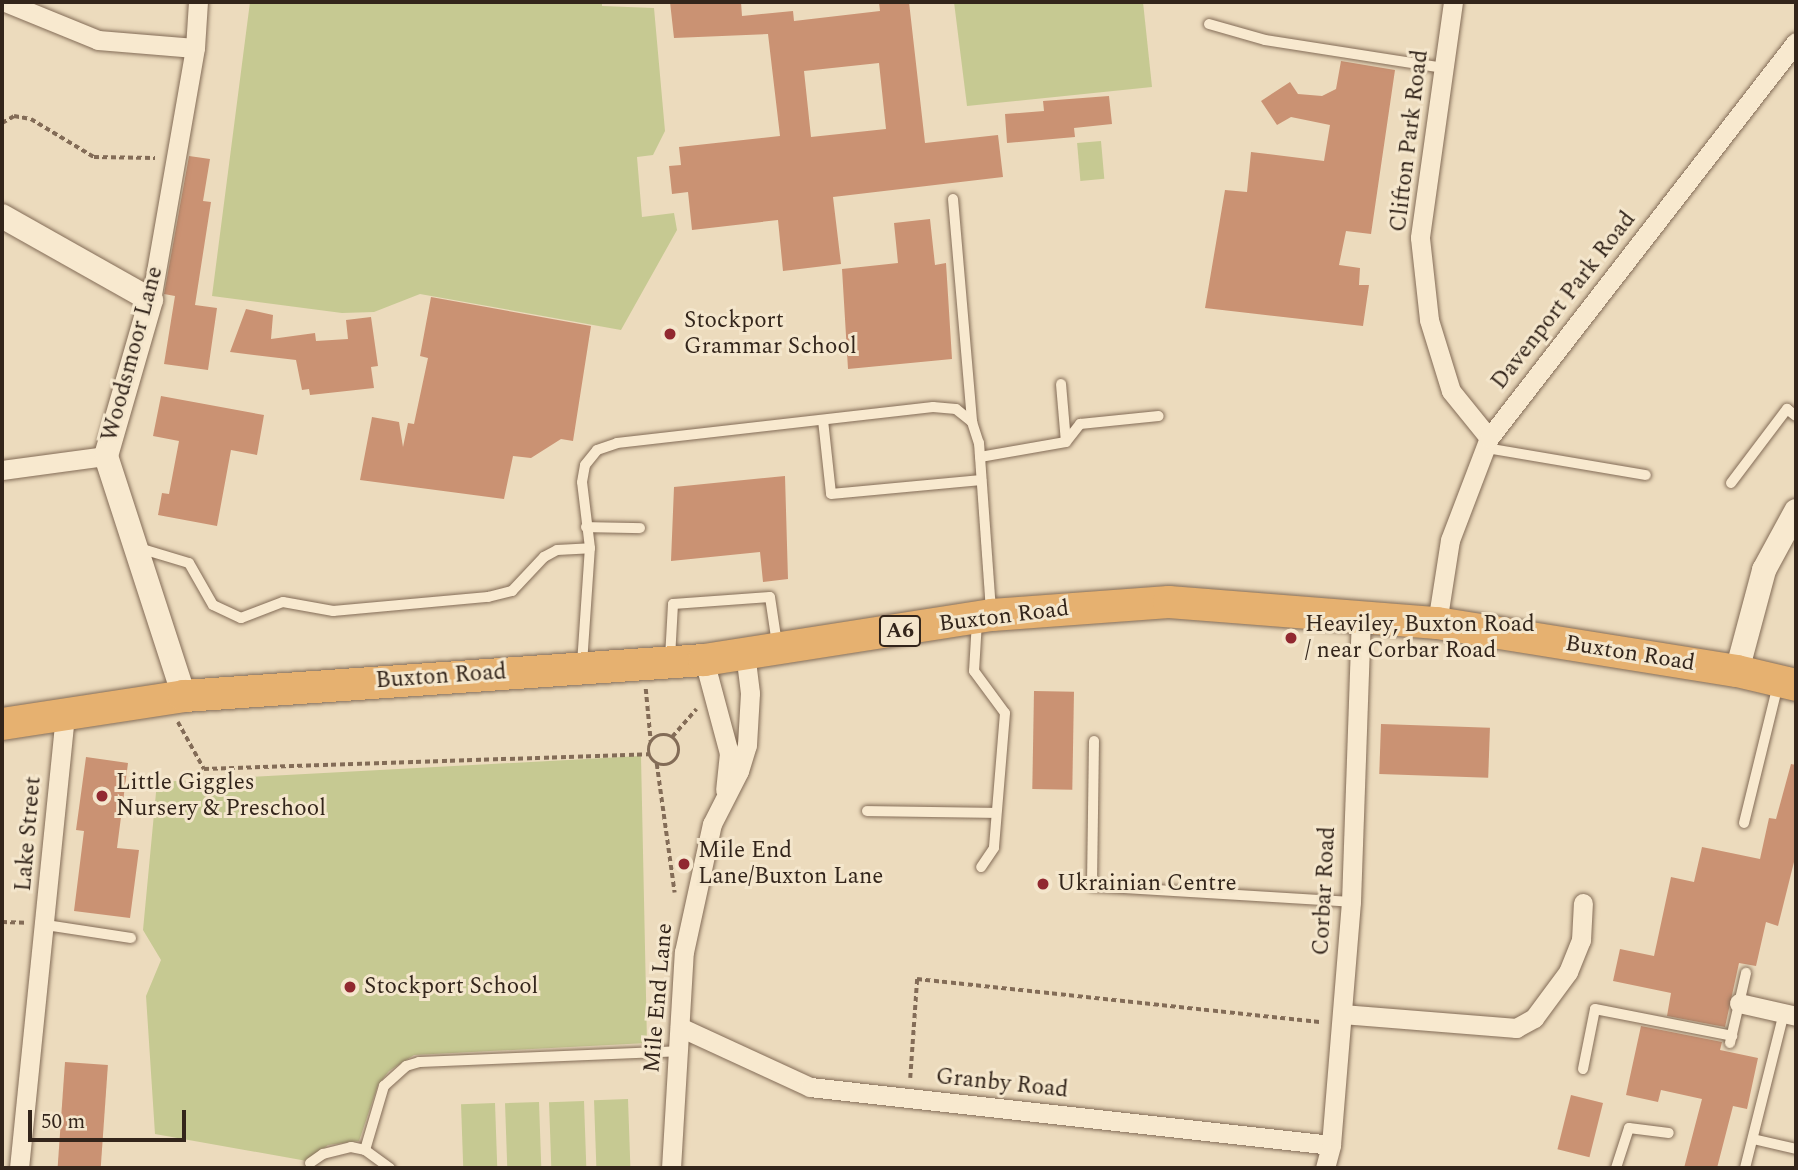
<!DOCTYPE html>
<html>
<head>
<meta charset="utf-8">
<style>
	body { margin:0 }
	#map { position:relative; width:1798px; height:1170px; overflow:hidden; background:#ecdbbd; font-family:Spectral,serif }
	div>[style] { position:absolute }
	.green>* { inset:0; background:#c6c992; transform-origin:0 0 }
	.building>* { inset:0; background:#ca9273; transform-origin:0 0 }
	.path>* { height:3.5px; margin-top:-1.75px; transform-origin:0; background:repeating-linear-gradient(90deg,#836c57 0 5px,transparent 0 8.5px) }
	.path>.ring { margin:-1.75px; padding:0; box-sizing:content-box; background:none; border:3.5px solid #836c57; border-radius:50% }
	.roads { filter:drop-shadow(0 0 2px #836c57) drop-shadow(0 0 2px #836c57) }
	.service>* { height:10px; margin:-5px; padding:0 5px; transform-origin:5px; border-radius:5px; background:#f8e9cf }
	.minor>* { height:19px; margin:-9.5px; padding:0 9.5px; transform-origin:9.5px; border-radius:9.5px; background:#f8e9cf }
	.tertiary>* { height:24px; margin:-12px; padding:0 12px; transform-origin:12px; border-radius:12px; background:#f8e9cf }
	.trunk>* { height:32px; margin:-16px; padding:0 16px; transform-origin:16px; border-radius:16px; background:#e6b170 }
	.dots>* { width:19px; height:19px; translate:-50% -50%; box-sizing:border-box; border:4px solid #f4e6cc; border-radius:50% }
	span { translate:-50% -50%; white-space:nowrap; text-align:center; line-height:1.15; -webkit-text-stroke:6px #f4e6cc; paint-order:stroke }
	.shield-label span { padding:2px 5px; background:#f4e6cc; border:2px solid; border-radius:5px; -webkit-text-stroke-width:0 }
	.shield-label { font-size:21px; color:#33251b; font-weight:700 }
	.street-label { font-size:23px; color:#33251b }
	.poi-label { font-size:23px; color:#33251b }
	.left { translate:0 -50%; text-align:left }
	.frame { position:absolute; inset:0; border:4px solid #33251b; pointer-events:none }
	.scale { position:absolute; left:28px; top:1110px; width:158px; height:32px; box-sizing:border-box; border:4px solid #33251b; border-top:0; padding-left:9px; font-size:21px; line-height:24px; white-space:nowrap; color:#33251b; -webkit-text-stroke:5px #f4e6cc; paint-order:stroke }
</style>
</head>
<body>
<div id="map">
	<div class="green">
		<i style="clip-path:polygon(250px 2px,602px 2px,602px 6px,654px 8px,665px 131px,653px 155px,637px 157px,642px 217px,674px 213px,677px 230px,621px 330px,420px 294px,374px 312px,342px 313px,212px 296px)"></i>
		<i style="clip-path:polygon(954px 2px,1143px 2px,1152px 87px,967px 106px)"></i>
		<i style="left:1101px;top:141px;width:38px;height:24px;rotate:85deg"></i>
		<i style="clip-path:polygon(641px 756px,647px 1043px,414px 1055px,389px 1071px,378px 1085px,359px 1141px,328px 1145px,307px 1161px,155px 1134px,146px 996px,161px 960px,143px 930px,157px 782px)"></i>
		<i style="left:628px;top:1099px;width:69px;height:34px;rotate:88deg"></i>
		<i style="left:584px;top:1101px;width:67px;height:35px;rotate:88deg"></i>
		<i style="left:539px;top:1102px;width:66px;height:34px;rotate:88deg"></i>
		<i style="left:495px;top:1103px;width:65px;height:34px;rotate:88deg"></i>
	</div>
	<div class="building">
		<i style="clip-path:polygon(evenodd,670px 2px,741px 2px,742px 16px,793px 11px,794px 21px,880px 11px,879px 2px,909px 2px,925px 143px,998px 135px,1003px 177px,833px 197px,841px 264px,783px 271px,778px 220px,692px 230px,688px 192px,672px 194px,669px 166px,681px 165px,679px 147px,780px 136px,768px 34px,674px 38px,670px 2px,879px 63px,886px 129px,811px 137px,804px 71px,879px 63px)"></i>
		<i style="clip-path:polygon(1341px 61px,1395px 70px,1371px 234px,1346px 231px,1339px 265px,1360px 268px,1359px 285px,1369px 285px,1363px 326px,1205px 308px,1225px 190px,1247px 192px,1251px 152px,1324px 161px,1330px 125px,1291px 117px,1277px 125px,1261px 101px,1290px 82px,1298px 94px,1322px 96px,1336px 89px)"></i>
		<i style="clip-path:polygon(1109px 96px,1112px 124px,1074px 128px,1075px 137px,1007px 143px,1005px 114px,1044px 111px,1043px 101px)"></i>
		<i style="clip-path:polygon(189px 156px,210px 159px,203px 201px,211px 202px,195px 305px,217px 308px,208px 370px,164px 364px,175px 296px,164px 294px)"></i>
		<i style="clip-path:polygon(930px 219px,935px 265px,946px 263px,952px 359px,848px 369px,842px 269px,898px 263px,894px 223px)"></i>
		<i style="clip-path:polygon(431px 297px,591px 326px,573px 441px,561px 439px,531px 458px,513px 456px,504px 499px,360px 480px,372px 417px,399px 422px,403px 447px,408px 423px,414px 424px,428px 358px,420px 356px)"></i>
		<i style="clip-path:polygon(246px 309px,273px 315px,271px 339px,315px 333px,316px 341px,348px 339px,346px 320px,371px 317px,378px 366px,371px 367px,374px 388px,310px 395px,309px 389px,302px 390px,296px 360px,230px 352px)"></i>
		<i style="clip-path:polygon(161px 396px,264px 415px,257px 455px,231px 450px,217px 526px,158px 515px,162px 493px,169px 494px,179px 441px,153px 436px)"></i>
		<i style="clip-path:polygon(785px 476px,788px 579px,763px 582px,760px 552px,671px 561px,674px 487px)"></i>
		<i style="left:1034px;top:691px;width:40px;height:98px;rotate:1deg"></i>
		<i style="left:1381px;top:724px;width:109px;height:50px;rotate:2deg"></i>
		<i style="clip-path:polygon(86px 757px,128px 763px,117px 848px,139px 850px,130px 918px,74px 911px,84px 831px,76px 830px)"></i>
		<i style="clip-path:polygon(1791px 764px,1796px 765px,1796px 854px,1778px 926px,1766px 922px,1756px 966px,1739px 963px,1725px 1027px,1667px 1016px,1671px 993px,1613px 981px,1620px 949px,1654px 956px,1671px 877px,1694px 882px,1702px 847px,1760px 859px,1769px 818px,1776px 819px)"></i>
		<i style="clip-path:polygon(1641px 1026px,1722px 1042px,1720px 1050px,1758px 1058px,1747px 1109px,1733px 1106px,1717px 1168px,1684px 1168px,1702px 1099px,1661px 1090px,1658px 1102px,1626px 1095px)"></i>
		<i style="left:65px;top:1062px;width:43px;height:106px;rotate:4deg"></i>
		<i style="left:1571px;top:1095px;width:33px;height:56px;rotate:14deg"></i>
	</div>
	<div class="path">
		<i style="left:2px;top:123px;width:14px;rotate:-30deg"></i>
		<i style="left:14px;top:116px;width:17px;rotate:10deg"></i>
		<i style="left:31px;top:119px;width:74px;rotate:31.1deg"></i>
		<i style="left:94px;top:157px;width:61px;rotate:0.9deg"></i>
		<i style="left:646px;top:689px;width:53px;rotate:84.6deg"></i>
		<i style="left:178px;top:722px;width:54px;rotate:61deg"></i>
		<i style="left:204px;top:769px;width:445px;rotate:-1.9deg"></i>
		<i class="ring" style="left:649px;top:735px;width:26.5px;height:26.5px"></i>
		<i style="left:672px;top:737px;width:37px;rotate:-49deg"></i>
		<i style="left:657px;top:764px;width:130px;rotate:82.1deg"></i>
		<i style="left:2px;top:922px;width:24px;rotate:2deg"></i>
		<i style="left:910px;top:1078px;width:99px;rotate:-86deg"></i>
		<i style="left:917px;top:979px;width:407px;rotate:6.1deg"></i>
	</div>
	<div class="roads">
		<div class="service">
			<i style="left:1209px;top:24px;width:58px;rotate:15.9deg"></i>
			<i style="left:1265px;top:40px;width:181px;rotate:8.9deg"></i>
			<i style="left:953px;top:199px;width:224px;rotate:85.1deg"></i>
			<i style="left:1061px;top:384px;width:58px;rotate:85.1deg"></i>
			<i style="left:823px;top:420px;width:74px;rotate:83.8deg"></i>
			<i style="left:831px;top:494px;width:151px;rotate:-5.3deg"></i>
			<i style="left:1486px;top:448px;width:162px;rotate:9.6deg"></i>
			<i style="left:980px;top:457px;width:87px;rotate:-9.9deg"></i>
			<i style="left:1066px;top:442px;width:23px;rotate:-52deg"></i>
			<i style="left:1080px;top:424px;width:79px;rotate:-5.8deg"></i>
			<i style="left:1731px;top:483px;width:93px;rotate:-52.9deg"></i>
			<i style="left:1787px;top:409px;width:11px;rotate:38deg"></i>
			<i style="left:586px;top:527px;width:54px;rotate:1.1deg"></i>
			<i style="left:139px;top:548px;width:52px;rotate:16.7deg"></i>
			<i style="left:189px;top:563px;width:48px;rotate:60.3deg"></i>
			<i style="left:213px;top:605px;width:31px;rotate:25deg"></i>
			<i style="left:241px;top:618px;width:45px;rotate:-20.9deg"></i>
			<i style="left:283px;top:602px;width:51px;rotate:10.2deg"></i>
			<i style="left:333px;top:611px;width:156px;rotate:-5.2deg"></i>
			<i style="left:488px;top:597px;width:25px;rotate:-14deg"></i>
			<i style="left:512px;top:591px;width:47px;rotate:-46.7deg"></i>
			<i style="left:544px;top:557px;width:15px;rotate:-28deg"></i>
			<i style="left:557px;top:550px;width:33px;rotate:-3deg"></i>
			<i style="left:977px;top:621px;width:50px;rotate:93.4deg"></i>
			<i style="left:974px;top:671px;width:52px;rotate:53.6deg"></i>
			<i style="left:1005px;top:713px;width:135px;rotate:94.7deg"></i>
			<i style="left:994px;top:848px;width:23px;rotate:124deg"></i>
			<i style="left:670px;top:658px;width:54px;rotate:-86.8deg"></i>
			<i style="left:673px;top:604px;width:97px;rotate:-4.1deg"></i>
			<i style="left:770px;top:597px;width:48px;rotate:81.5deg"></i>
			<i style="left:582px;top:664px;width:116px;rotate:-86.1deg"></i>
			<i style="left:590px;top:548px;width:66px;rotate:-96.9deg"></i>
			<i style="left:582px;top:482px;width:17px;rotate:-80deg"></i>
			<i style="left:585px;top:465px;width:19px;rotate:-51deg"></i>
			<i style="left:597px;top:450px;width:21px;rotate:-19deg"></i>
			<i style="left:617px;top:443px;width:318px;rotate:-6.5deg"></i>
			<i style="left:933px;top:407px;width:23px;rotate:5deg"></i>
			<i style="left:956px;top:409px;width:21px;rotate:39deg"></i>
			<i style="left:972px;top:422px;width:22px;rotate:72deg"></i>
			<i style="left:979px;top:443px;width:168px;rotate:85.9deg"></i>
			<i style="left:1094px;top:741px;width:145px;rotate:90.8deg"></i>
			<i style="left:1092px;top:886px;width:259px;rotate:3.5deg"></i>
			<i style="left:867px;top:811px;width:129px;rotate:0.9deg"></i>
			<i style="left:1744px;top:823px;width:142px;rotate:-76.2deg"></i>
			<i style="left:46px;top:925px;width:86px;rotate:8.7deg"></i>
			<i style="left:1730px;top:1043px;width:72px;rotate:-77.1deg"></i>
			<i style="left:1583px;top:1069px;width:61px;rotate:-78.7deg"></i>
			<i style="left:1595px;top:1009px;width:140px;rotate:11.1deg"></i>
			<i style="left:1753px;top:1139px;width:44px;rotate:13.1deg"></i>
			<i style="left:365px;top:1150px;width:67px;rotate:-73.5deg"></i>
			<i style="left:384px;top:1086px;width:30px;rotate:-42deg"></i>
			<i style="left:406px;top:1066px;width:14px;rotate:-17deg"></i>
			<i style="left:419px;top:1062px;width:260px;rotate:-2.4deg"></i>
			<i style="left:310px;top:1163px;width:16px;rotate:-35deg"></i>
			<i style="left:323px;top:1154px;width:29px;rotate:-14deg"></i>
			<i style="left:351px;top:1147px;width:14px;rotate:12deg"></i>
			<i style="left:365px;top:1150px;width:31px;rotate:36deg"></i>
			<i style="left:1616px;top:1168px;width:42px;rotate:-72deg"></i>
			<i style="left:1629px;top:1128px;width:40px;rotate:7.1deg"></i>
			<i style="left:1745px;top:1168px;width:160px;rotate:-75.9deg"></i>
		</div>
		<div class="minor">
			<i style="left:5px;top:2px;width:100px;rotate:22.2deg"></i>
			<i style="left:98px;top:40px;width:97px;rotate:4.7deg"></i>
			<i style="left:1453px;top:2px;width:238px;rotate:98deg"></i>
			<i style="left:1420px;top:238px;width:82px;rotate:83.7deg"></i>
			<i style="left:1429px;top:320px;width:74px;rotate:72.8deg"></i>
			<i style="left:1451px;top:391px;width:60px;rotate:51deg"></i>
			<i style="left:151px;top:300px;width:256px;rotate:-80.1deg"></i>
			<i style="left:195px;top:48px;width:46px;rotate:-86.3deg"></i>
			<i style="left:2px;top:470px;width:105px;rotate:-7.7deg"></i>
			<i style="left:1437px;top:623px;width:84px;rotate:-81.1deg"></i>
			<i style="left:1450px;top:540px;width:109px;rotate:-69.1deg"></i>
			<i style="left:1489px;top:438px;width:501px;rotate:-52.22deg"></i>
			<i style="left:704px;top:660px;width:96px;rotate:75deg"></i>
			<i style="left:729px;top:753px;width:37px;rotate:96deg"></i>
			<i style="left:1739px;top:1003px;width:58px;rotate:12.8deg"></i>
			<i style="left:1342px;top:1014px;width:175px;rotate:4.6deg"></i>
			<i style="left:1516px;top:1028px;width:21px;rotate:-29deg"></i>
			<i style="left:1534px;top:1018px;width:57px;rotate:-53.5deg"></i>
			<i style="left:1568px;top:972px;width:35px;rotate:-68deg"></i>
			<i style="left:1581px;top:940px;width:37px;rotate:-87deg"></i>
			<i style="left:680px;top:1027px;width:143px;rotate:24.8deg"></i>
			<i style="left:810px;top:1087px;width:524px;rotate:6.35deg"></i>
			<i style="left:19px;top:1168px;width:457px;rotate:-84.2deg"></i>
			<i style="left:671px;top:1168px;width:216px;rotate:-86.6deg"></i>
			<i style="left:684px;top:952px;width:131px;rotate:-77.7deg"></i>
			<i style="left:712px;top:824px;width:59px;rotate:-63deg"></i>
			<i style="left:739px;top:771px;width:27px;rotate:-73deg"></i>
			<i style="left:747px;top:745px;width:52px;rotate:-86.7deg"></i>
			<i style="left:750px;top:693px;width:39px;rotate:-97deg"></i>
			<i style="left:1325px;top:1168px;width:24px;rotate:-75deg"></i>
			<i style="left:1331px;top:1145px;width:244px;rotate:-85.3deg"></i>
			<i style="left:1351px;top:902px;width:287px;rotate:-88deg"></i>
		</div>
		<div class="tertiary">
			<i style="left:2px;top:216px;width:171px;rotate:29.4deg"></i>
			<i style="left:151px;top:300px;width:162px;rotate:106.1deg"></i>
			<i style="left:106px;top:456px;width:252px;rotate:72deg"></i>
			<i style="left:1737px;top:671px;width:105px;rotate:-75deg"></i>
			<i style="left:1764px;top:570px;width:67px;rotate:-61.5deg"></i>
		</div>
		<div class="trunk">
			<i style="left:2px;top:724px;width:184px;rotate:-8.7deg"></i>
			<i style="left:184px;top:696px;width:521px;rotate:-3.96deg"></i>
			<i style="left:704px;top:660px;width:291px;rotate:-8.9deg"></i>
			<i style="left:992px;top:615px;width:177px;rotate:-4.2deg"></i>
			<i style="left:1169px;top:602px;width:269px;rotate:4.5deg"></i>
			<i style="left:1437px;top:623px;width:304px;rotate:9.1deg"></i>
			<i style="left:1737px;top:671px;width:61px;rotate:13.3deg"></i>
		</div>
	</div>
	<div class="dots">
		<i style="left:670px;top:334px;background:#912830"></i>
		<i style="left:1291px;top:638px;background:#912830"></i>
		<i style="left:102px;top:796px;background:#912830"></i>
		<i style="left:684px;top:864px;background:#912830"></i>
		<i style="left:1043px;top:884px;background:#912830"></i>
		<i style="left:350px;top:987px;background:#912830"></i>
	</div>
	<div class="shield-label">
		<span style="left:900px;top:631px">A6</span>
	</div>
	<div class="street-label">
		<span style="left:1410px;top:141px;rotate:-83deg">Clifton Park Road</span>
		<span style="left:1564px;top:301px;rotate:-52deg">Davenport Park Road</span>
		<span style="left:133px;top:354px;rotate:-75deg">Woodsmoor Lane</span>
		<span style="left:1004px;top:617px;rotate:-7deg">Buxton Road</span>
		<span style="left:1630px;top:654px;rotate:9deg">Buxton Road</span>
		<span style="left:441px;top:677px;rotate:-4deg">Buxton Road</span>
		<span style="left:29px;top:834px;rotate:-85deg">Lake Street</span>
		<span style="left:1325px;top:891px;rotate:-87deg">Corbar Road</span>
		<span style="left:659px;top:998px;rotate:-85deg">Mile End Lane</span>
		<span style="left:1002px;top:1084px;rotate:6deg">Granby Road</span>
	</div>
	<div class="poi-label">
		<span class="left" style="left:684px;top:334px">Stockport<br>Grammar School</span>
		<span class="left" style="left:1305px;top:638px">Heaviley, Buxton Road<br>/ near Corbar Road</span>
		<span class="left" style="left:116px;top:796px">Little Giggles<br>Nursery &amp; Preschool</span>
		<span class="left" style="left:698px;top:864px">Mile End<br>Lane/Buxton Lane</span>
		<span class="left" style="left:1057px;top:884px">Ukrainian Centre</span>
		<span class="left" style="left:364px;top:987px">Stockport School</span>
	</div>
	<div class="frame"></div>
	<div class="scale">50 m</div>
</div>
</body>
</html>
